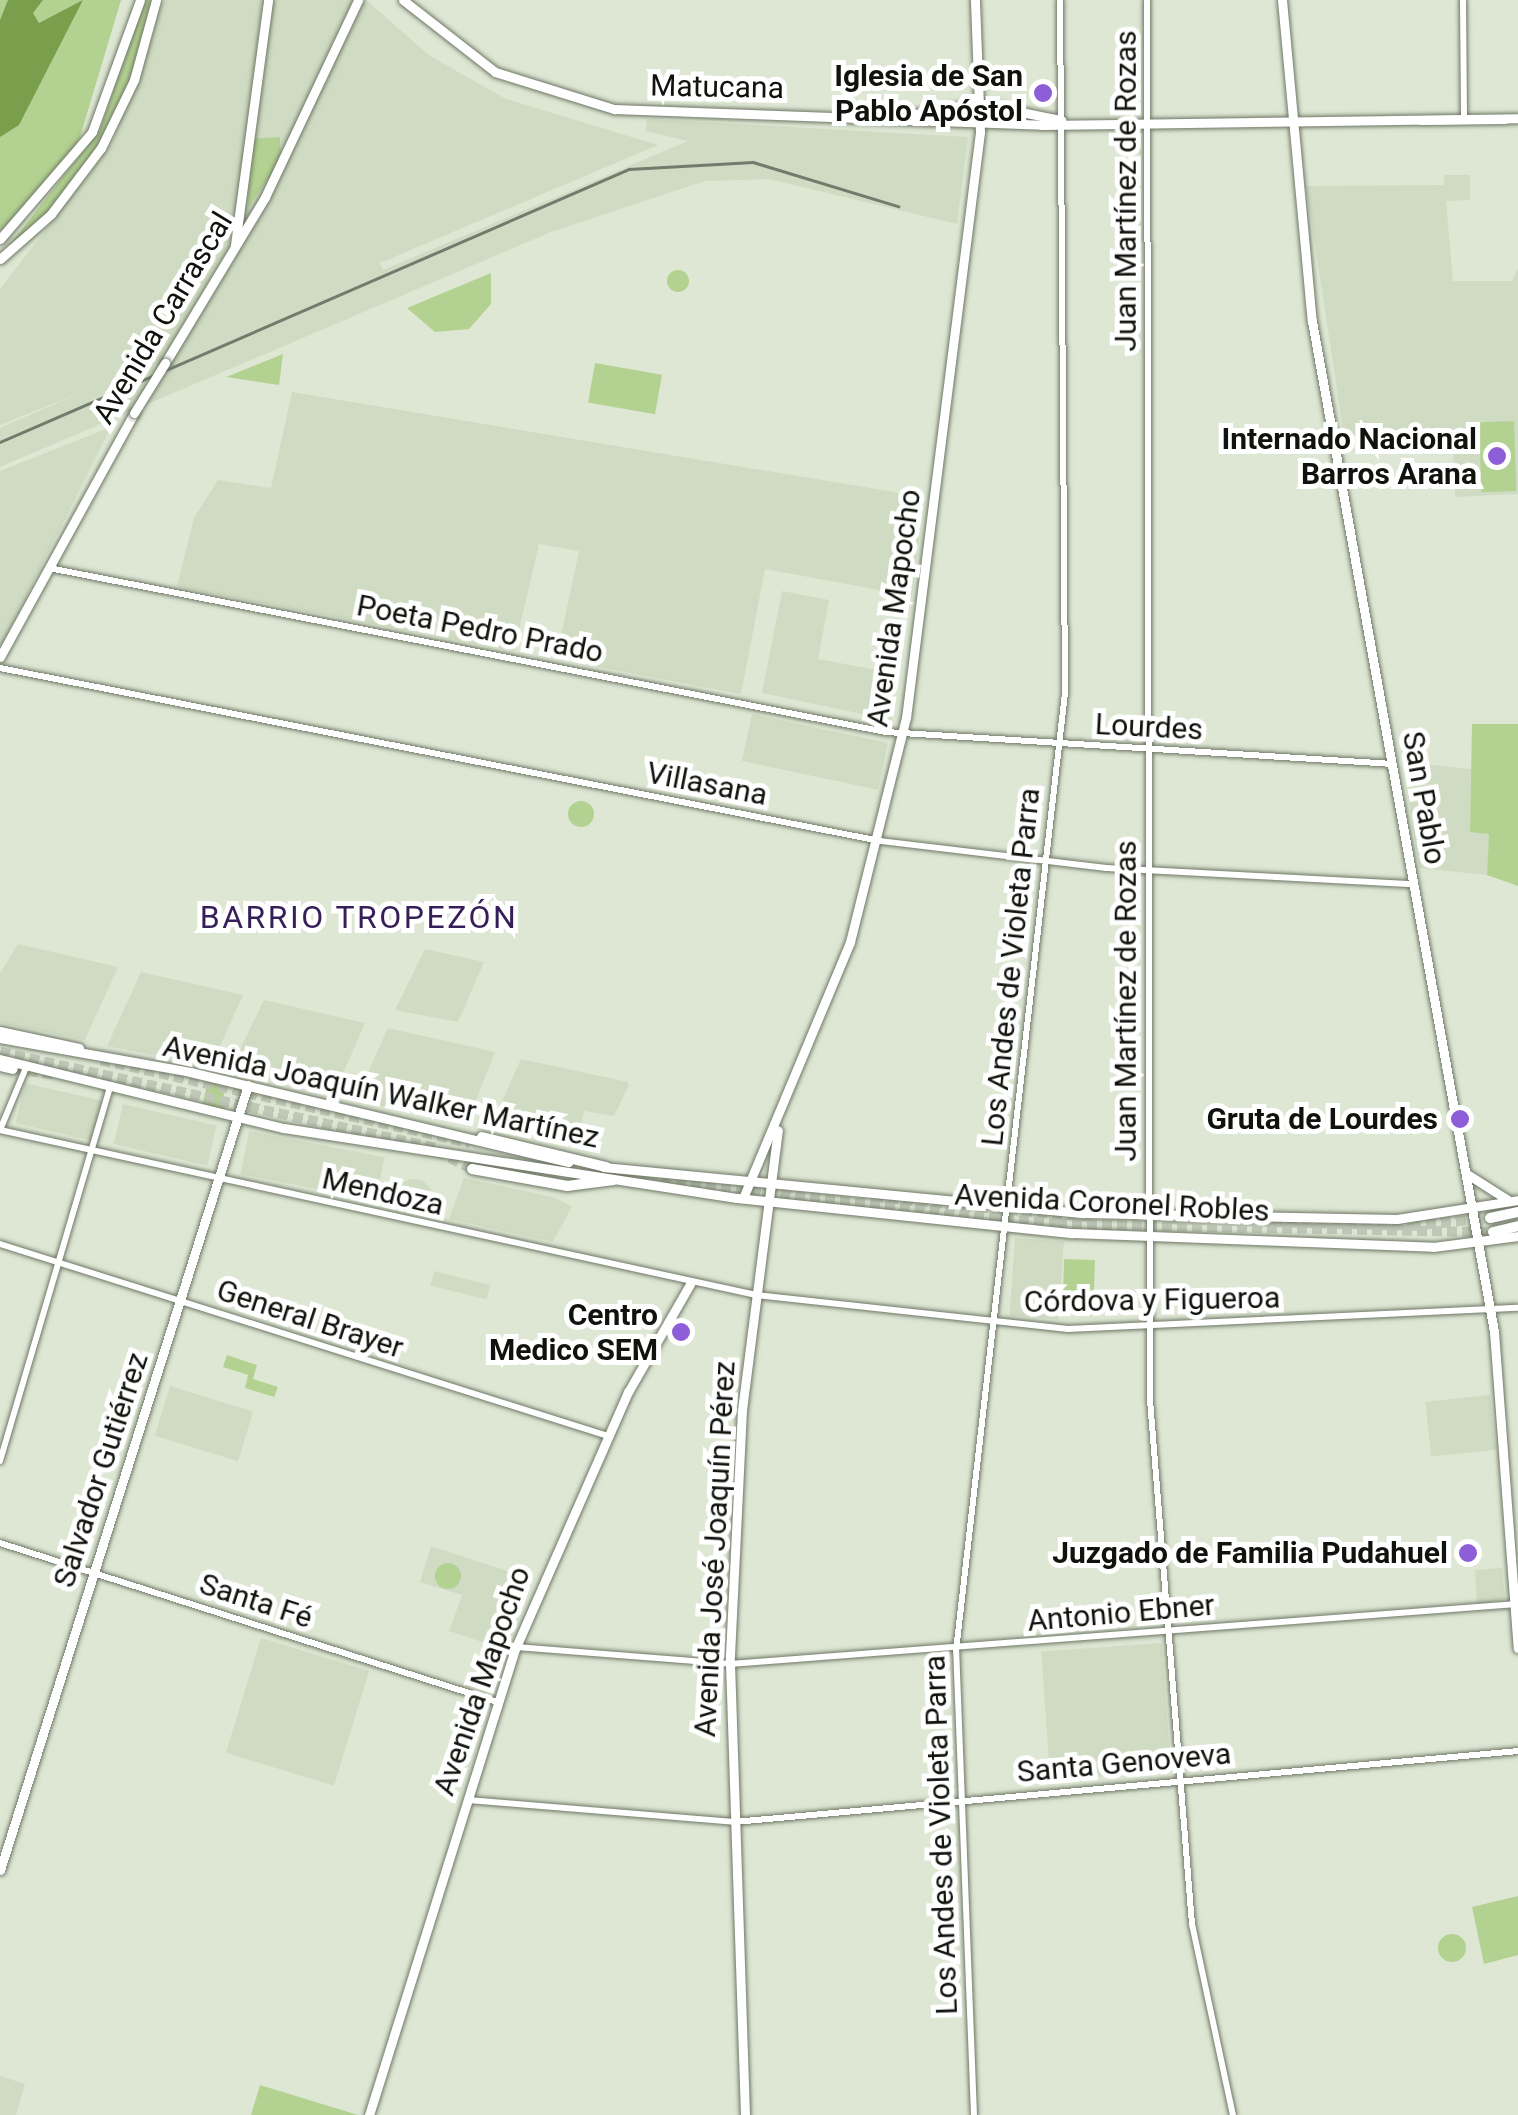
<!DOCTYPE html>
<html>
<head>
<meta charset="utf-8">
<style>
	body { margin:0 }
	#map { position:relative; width:1518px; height:2115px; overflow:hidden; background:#dee7d4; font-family:Roboto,sans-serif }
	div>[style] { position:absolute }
	.built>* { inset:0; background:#cfdbc2; transform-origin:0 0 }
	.round { border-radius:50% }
	.green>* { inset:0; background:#b3d291; transform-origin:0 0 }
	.water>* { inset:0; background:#7a9f4c }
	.highway-tunnel>* { height:10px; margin-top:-5px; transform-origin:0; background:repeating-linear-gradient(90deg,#bfc7b6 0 10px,transparent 0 15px) }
	.roads { filter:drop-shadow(0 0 2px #6f7766) drop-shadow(0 0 2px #6f7766) }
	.minor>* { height:6px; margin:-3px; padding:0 3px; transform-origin:3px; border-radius:3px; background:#fff }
	.major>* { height:9px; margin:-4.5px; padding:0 4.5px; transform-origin:4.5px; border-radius:4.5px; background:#fff }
	.highway>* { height:10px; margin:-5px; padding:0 5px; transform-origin:5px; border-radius:5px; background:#fff }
	.rail>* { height:2.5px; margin:-1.25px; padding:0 1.25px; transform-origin:1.25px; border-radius:1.25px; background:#747a6d }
	.bridges { filter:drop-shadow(0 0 2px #6f7766) drop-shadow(0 0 2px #6f7766) }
	.major-bridge>* { height:9px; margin:-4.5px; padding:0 4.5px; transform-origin:4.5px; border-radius:4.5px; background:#fff }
	.dots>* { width:28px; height:28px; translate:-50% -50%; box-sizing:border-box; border:5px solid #fff; border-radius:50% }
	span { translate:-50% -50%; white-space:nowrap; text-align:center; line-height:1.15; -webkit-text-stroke:10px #fff; paint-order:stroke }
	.poi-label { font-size:30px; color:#10130d; font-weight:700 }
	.right { translate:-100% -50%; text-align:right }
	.street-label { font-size:30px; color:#10130d }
	.neighbourhood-label { font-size:32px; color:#361f59; letter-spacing:2.5px }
</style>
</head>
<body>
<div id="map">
	<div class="built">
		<i style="clip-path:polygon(164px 0,366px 0,430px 56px,506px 99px,658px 145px,380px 263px,383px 270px,688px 141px,646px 131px,647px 119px,968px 137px,957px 224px,769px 179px,705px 181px,551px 232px,0 467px,0 428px,82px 392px,0 425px,0 289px,113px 143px)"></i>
		<i style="clip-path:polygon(1444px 175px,1470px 175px,1470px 200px,1446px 201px,1453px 281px,1512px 281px,1518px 268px,1518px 494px,1455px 497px,1453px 446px,1344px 435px,1306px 186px,1444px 185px)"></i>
		<i style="clip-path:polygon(292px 392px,924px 497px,912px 596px,765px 569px,741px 694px,556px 659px,579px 551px,539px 544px,514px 651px,177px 587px,194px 518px,218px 480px,271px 488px)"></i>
		<i style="clip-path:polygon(111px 427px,0 649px,0 471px)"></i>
		<i style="clip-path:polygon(782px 591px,829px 600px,818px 659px,898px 674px,891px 720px,762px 693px)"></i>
		<i style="left:752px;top:714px;width:139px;height:48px;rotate:12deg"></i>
		<i style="clip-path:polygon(1403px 762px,1471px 769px,1470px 831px,1489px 834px,1487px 875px,1419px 868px)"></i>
		<i style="clip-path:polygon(18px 944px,118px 967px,85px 1040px,0 1023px,0 973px)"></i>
		<i style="clip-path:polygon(425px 949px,484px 962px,458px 1022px,395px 1010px)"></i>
		<i style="clip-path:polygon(141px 972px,243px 995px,211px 1066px,107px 1046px)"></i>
		<i style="clip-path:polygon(264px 1000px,365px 1023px,335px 1092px,229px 1072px)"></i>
		<i style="clip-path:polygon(388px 1028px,495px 1052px,467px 1123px,355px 1101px)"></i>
		<i style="clip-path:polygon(521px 1059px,628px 1082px,629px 1085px,614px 1116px,584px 1111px,577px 1145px,490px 1127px)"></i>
		<i style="left:25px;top:1083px;width:81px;height:41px;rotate:13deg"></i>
		<i style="left:123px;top:1104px;width:96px;height:41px;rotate:13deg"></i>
		<i style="left:249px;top:1131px;width:138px;height:44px;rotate:11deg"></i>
		<i style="clip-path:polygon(464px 1178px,553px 1197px,572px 1206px,553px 1242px,449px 1219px)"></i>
		<i class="round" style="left:396px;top:1179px;width:36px;height:36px"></i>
		<i style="left:1015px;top:1238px;width:49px;height:78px;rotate:4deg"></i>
		<i style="left:434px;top:1271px;width:58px;height:15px;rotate:14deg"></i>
		<i style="left:170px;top:1386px;width:87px;height:52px;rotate:17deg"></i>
		<i style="left:1490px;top:1395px;width:55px;height:65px;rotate:84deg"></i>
		<i style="clip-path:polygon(431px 1546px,531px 1579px,507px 1650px,449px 1631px,462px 1595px,420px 1582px)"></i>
		<i style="clip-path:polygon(1502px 1568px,1505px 1598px,1477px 1606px,1475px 1570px)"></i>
		<i style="left:261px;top:1638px;width:113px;height:120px;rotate:17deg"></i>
		<i style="left:1162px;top:1643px;width:129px;height:121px;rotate:86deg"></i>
		<i style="clip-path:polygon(0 2076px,25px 2084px,16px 2115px,0 2115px)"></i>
	</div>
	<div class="green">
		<i style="clip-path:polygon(0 0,121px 0,80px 137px,60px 172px,0 231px)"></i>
		<i style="clip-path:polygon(145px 0,154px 0,146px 35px,114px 121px,59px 203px,0 257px,100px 130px)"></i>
		<i style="clip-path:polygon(280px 137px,281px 160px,248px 208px,251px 139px)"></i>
		<i class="round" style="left:667px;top:270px;width:22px;height:22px"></i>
		<i style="clip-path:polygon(491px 273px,491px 304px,469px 329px,435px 332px,407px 308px)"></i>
		<i style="clip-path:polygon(283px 354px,279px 385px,226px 377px)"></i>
		<i style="left:595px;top:363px;width:68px;height:40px;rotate:10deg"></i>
		<i style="left:1514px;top:421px;width:70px;height:35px;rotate:88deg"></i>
		<i style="clip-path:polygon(1472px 724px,1518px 724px,1518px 886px,1487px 875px,1489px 834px,1470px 832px)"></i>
		<i class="round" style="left:568px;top:801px;width:26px;height:26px"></i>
		<i style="clip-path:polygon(208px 1080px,223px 1083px,225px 1112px,202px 1107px)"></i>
		<i style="clip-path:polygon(1064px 1259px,1095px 1260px,1093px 1316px,1077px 1315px,1063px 1297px)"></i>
		<i style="clip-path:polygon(227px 1355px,257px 1365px,253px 1379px,278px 1387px,274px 1397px,245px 1388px,248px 1375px,223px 1367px)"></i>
		<i class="round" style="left:435px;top:1563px;width:26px;height:26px"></i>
		<i style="clip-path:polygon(1518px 1896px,1518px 1955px,1484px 1964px,1472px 1907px)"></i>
		<i class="round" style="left:1438px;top:1934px;width:28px;height:28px"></i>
		<i style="clip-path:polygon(260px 2085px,358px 2115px,251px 2115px)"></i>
	</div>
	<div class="water">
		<i style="clip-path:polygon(8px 0,43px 0,33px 13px,39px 23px,83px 0,19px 125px,0 137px,0 20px)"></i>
	</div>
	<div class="highway-tunnel">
		<i style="left:0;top:1052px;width:447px;rotate:12.4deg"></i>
		<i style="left:101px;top:1060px;width:378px;rotate:12.7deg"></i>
		<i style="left:13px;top:1069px;width:44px;rotate:7.8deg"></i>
		<i style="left:436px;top:1151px;width:40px;rotate:26.6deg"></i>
		<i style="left:661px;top:1182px;width:398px;rotate:6.1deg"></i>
		<i style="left:1057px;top:1224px;width:436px;rotate:1.1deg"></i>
		<i style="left:873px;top:1197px;width:218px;rotate:5.3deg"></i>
		<i style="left:1167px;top:1219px;width:244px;rotate:1.6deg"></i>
		<i style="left:1411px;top:1226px;width:79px;rotate:-5.8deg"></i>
	</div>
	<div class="roads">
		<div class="minor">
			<i style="left:1147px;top:0;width:1400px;rotate:89.88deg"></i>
			<i style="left:1150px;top:1400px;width:526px;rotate:85.42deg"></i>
			<i style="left:1192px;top:1924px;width:195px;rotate:77.9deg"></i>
			<i style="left:1463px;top:0;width:119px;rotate:89.5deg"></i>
			<i style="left:49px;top:568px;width:853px;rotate:11.09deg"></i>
			<i style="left:886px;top:732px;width:508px;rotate:3.61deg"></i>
			<i style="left:0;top:668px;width:897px;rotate:11.12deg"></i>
			<i style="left:880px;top:841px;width:227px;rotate:6.8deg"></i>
			<i style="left:1105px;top:868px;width:310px;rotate:3deg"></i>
			<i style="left:0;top:1130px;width:774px;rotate:12.31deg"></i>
			<i style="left:756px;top:1295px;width:314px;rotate:6.2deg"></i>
			<i style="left:1068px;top:1329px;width:450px;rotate:-2.7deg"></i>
			<i style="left:0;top:1130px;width:70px;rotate:-67.4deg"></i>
			<i style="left:0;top:1244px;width:638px;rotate:17.53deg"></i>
			<i style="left:0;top:1461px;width:392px;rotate:-73.6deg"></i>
			<i style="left:0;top:1543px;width:522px;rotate:17.74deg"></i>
			<i style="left:516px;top:1647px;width:215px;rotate:4.5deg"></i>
			<i style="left:730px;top:1664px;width:789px;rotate:-4.36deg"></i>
			<i style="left:468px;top:1800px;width:267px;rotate:4.7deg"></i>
			<i style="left:734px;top:1822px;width:787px;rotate:-5.17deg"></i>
			<i style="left:974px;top:2115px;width:464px;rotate:-92.2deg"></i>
			<i style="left:956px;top:1651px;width:964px;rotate:-83.51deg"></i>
			<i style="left:1065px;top:693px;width:693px;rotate:-90.41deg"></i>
		</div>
		<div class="major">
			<i style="left:403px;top:0;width:117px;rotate:38deg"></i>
			<i style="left:495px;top:72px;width:125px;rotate:17.3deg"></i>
			<i style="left:614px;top:109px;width:428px;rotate:2.1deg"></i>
			<i style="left:1042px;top:125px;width:476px;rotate:-0.8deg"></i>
			<i style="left:1282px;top:0;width:322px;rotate:84.7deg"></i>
			<i style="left:1312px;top:321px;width:1027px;rotate:79.79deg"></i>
			<i style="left:1494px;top:1332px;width:317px;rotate:85.7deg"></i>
			<i style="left:981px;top:104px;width:82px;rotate:11.3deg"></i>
			<i style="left:909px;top:115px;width:73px;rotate:-8.7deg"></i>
			<i style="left:1421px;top:120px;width:84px;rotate:-0.7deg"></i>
			<i style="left:0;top:239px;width:141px;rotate:-49.3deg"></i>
			<i style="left:92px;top:132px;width:140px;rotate:-70deg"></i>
			<i style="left:235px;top:245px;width:247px;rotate:-82.3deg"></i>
			<i style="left:0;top:259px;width:68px;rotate:-41.4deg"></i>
			<i style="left:51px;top:214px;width:83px;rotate:-52.9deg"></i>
			<i style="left:101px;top:148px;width:76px;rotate:-64.1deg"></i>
			<i style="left:134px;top:80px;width:83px;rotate:-74.6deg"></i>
			<i style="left:165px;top:363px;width:194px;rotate:-58.9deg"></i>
			<i style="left:265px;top:197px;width:218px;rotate:-64.7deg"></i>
			<i style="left:0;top:657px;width:278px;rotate:-61.2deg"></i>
			<i style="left:0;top:1038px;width:193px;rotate:10.1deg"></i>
			<i style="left:190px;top:1072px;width:389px;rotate:13.4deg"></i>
			<i style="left:0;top:1059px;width:292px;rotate:13.7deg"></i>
			<i style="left:284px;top:1128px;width:458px;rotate:8.8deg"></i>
			<i style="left:737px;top:1198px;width:337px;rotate:6deg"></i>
			<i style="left:1072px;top:1233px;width:361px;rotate:2.2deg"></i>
			<i style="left:1433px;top:1247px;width:86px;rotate:-7.4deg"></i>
			<i style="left:603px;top:1167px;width:483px;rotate:5.5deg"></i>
			<i style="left:1084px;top:1213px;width:313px;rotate:1.1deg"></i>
			<i style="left:1397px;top:1219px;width:122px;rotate:-8.9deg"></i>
			<i style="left:1467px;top:1174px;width:49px;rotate:32.4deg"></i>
			<i style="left:743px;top:1198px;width:277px;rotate:-67.3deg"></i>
			<i style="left:850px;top:942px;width:231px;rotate:-76deg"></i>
			<i style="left:906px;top:718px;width:591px;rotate:-82.8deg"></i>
			<i style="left:980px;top:132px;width:132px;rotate:-92.2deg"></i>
			<i style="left:0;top:1870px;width:823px;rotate:-72.47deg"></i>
			<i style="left:369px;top:2115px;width:491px;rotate:-72.6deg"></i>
			<i style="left:516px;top:1647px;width:279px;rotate:-66.3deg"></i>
			<i style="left:628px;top:1392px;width:125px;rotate:-60.1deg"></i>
			<i style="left:745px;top:2115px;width:460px;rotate:-91.9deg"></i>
			<i style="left:730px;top:1655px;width:245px;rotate:-87.2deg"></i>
			<i style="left:742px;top:1410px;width:282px;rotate:-82.7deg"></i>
		</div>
		<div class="highway">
			<i style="left:0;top:1032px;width:81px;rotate:12.1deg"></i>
			<i style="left:0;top:1066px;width:13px;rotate:13deg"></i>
			<i style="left:482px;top:1137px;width:128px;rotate:13.6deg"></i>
			<i style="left:472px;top:1169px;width:97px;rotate:10.1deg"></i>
			<i style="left:567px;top:1186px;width:47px;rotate:-7.3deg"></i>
			<i style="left:1490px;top:1218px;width:29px;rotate:-12deg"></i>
			<i style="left:1493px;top:1232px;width:26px;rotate:-13deg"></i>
		</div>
	</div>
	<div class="rail">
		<i style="left:0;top:442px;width:686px;rotate:-23.46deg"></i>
		<i style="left:629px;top:169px;width:124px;rotate:-3.2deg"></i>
		<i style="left:753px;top:162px;width:152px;rotate:16.9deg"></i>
	</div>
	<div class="bridges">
		<div class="major-bridge">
			<i style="left:134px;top:413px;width:59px;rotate:-58.2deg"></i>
		</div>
	</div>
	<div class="dots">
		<i style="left:1043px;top:93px;background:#8d5ed7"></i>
		<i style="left:1497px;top:456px;background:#8d5ed7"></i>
		<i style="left:1460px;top:1119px;background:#8d5ed7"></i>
		<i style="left:681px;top:1332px;background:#8d5ed7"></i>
		<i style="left:1468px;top:1553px;background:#8d5ed7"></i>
	</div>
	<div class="poi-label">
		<span class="right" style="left:1023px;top:93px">Iglesia de San<br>Pablo Apóstol</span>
		<span class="right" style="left:1477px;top:456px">Internado Nacional<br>Barros Arana</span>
		<span class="right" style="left:1438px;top:1119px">Gruta de Lourdes</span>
		<span class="right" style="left:658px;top:1332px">Centro<br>Medico SEM</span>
		<span class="right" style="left:1448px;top:1553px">Juzgado de Familia Pudahuel</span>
	</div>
	<div class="street-label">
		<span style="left:717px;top:87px;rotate:1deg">Matucana</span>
		<span style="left:1126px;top:191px;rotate:-90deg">Juan Martínez de Rozas</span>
		<span style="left:163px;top:318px;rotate:-59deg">Avenida Carrascal</span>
		<span style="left:894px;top:608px;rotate:-82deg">Avenida Mapocho</span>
		<span style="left:480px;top:629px;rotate:11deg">Poeta Pedro Prado</span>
		<span style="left:1149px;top:727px;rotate:3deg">Lourdes</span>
		<span style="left:707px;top:784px;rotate:11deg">Villasana</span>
		<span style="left:1424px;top:798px;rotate:80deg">San Pablo</span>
		<span style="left:1011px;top:967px;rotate:-84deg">Los Andes de Violeta Parra</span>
		<span style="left:1126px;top:1001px;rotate:-90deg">Juan Martínez de Rozas</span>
		<span style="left:381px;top:1092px;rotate:12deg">Avenida Joaquín Walker Martínez</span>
		<span style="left:383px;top:1192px;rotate:13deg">Mendoza</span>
		<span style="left:1112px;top:1203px;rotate:3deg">Avenida Coronel Robles</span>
		<span style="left:1152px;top:1300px;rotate:-1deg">Córdova y Figueroa</span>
		<span style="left:310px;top:1319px;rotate:18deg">General Brayer</span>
		<span style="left:101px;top:1470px;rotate:-72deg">Salvador Gutiérrez</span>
		<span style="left:715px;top:1549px;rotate:-87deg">Avenida José Joaquín Pérez</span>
		<span style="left:256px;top:1601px;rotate:18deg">Santa Fé</span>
		<span style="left:1121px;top:1613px;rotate:-5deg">Antonio Ebner</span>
		<span style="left:482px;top:1681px;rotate:-71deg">Avenida Mapocho</span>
		<span style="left:1124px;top:1763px;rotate:-5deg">Santa Genoveva</span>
		<span style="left:941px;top:1835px;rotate:-92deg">Los Andes de Violeta Parra</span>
	</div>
	<div class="neighbourhood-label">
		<span style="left:359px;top:917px">BARRIO TROPEZÓN</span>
	</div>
</div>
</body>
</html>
